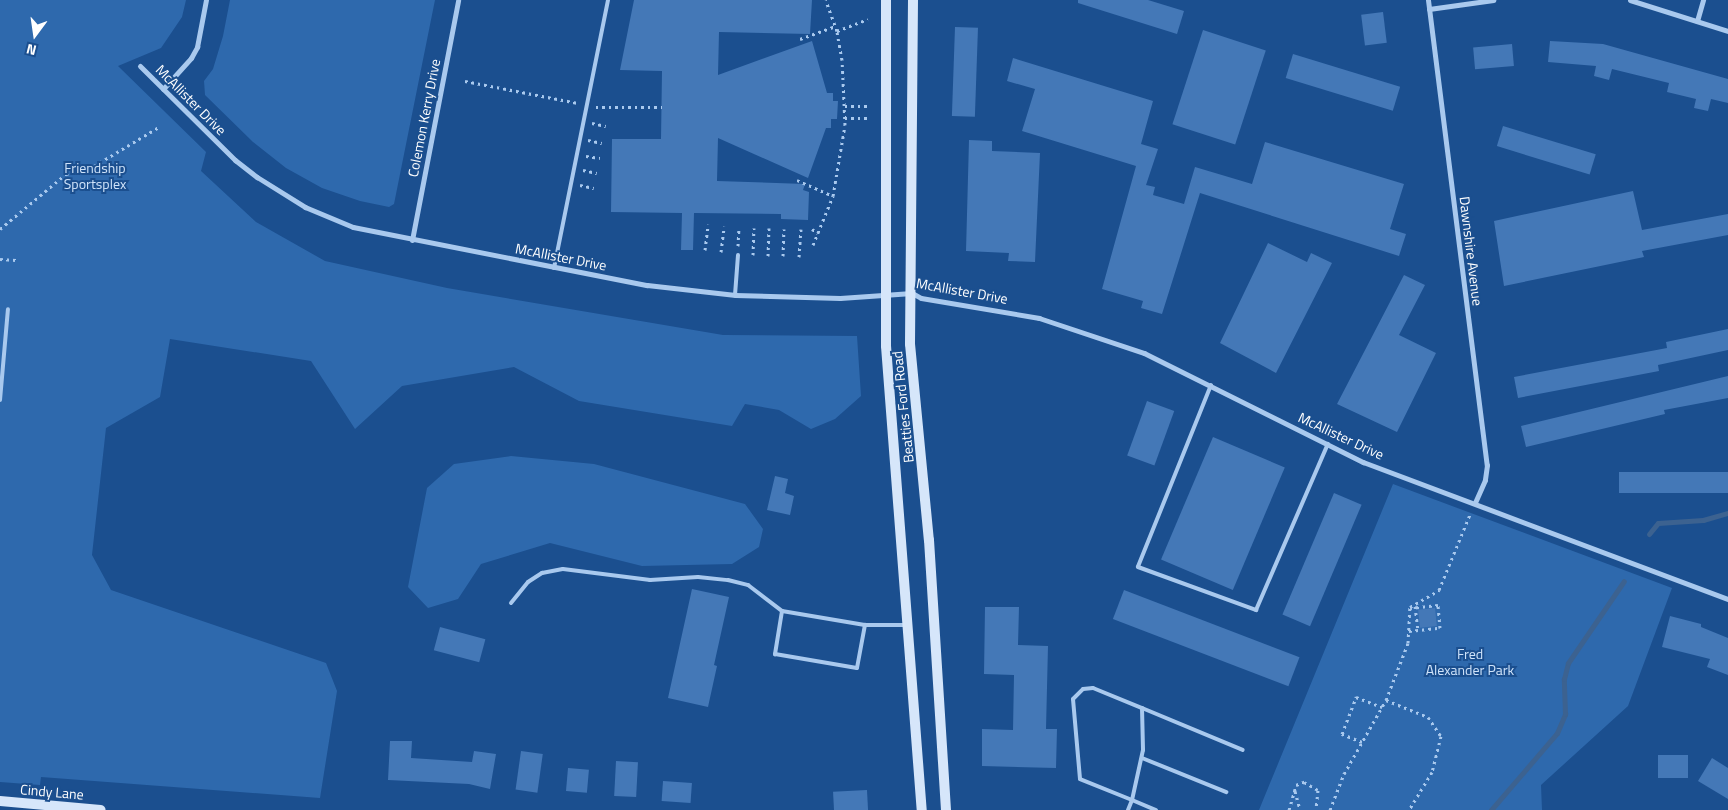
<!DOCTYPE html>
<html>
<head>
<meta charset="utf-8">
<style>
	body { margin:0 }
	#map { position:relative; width:1728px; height:810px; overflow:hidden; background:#1b4f8f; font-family:"Titillium Web",sans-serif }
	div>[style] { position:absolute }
	.green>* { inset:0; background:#2e69ad }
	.stream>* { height:5px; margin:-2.5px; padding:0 2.5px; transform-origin:2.5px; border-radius:2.5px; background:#3c6290 }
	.building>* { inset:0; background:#4478b7; transform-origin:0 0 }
	.path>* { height:3px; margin-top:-1.5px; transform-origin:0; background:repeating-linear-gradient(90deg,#a9c9ee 0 2.5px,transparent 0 6.5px) }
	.service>* { height:4px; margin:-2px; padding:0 2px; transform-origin:2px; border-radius:2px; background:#a9c9ee }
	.minor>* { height:5px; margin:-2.5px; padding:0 2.5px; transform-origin:2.5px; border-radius:2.5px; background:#a9c9ee }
	.secondary>* { height:10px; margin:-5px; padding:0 5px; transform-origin:5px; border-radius:5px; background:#d6e6fa }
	span { translate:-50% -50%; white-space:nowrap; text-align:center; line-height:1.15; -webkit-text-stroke:4px #1b4f8f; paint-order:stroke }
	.street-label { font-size:14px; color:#fff }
	.park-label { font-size:14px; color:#cfe3fa }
	.north { position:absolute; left:10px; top:10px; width:50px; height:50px; -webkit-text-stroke:4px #1b4f8f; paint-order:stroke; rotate:194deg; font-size:14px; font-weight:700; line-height:20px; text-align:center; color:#fff }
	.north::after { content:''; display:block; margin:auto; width:18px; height:22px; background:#fff; clip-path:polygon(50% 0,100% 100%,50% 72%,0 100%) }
</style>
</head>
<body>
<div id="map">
	<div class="green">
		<i style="clip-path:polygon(0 0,186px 0,182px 17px,161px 48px,118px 66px,206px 152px,201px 171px,256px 222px,325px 261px,447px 288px,723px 335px,857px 336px,861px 396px,835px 419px,811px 429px,779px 410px,745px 404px,732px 426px,579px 401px,514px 367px,402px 386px,355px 429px,311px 361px,170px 339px,160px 397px,106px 428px,92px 555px,111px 590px,326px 663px,337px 691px,320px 798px,41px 777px,40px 785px,0 782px)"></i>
		<i style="clip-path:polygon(230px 0,435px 0,394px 204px,389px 207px,360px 201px,322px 188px,286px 168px,253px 142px,205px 95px,204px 81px,213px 69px,223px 36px)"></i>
		<i style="clip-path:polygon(511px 456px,594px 464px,745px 504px,763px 529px,759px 547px,732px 564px,642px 566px,550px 543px,481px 564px,458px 599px,428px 608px,408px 587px,427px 488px,454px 464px)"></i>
		<i style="clip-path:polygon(1393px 484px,1672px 588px,1628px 706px,1541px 785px,1542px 810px,1259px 810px)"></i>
	</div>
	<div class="stream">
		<i style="left:1649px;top:534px;width:14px;rotate:-51deg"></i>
		<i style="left:1658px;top:523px;width:45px;rotate:-3.8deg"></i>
		<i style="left:1703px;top:520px;width:26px;rotate:-16deg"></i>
		<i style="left:1491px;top:810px;width:101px;rotate:-49.4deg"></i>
		<i style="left:1557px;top:733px;width:21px;rotate:-67deg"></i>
		<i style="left:1565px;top:714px;width:35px;rotate:-92deg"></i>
		<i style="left:1564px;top:679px;width:16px;rotate:-76deg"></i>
		<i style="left:1568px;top:663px;width:99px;rotate:-55.7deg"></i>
	</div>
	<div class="building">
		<i style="clip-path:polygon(634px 0,812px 0,810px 34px,719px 32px,718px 75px,812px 41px,827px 93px,833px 93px,833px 101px,838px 101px,837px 119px,831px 119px,831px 128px,826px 128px,808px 178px,718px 138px,717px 181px,805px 184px,803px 190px,809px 192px,808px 220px,781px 219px,781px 214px,694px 213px,693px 250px,681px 250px,682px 213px,611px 212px,612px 139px,661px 139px,662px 71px,620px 70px)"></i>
		<i style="clip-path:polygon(1078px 0,1148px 0,1184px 11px,1177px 34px,1078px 3px)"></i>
		<i style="left:1383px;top:12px;width:31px;height:22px;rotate:83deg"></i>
		<i style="left:955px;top:27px;width:23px;height:89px;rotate:2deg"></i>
		<i style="left:1203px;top:30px;width:66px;height:99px;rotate:18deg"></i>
		<i style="clip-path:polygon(1550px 41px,1603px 44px,1728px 79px,1728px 103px,1711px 99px,1708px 111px,1694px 108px,1696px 99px,1667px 92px,1669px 83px,1612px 69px,1609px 80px,1594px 76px,1596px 66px,1548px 62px)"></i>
		<i style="left:1512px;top:44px;width:22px;height:39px;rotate:85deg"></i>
		<i style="left:1293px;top:54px;width:112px;height:25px;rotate:17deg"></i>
		<i style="clip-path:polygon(1013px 58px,1153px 101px,1141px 144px,1158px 149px,1146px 185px,1155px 187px,1153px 195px,1184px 204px,1195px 167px,1252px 184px,1265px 142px,1404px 184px,1390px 229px,1406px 234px,1399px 256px,1200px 193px,1162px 314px,1141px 308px,1143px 301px,1102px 289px,1136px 166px,1022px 131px,1035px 89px,1007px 81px)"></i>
		<i style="left:1503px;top:126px;width:97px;height:21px;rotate:17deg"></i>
		<i style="clip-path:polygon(969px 140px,992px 141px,992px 151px,1040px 153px,1035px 262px,1008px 261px,1009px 253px,966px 251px)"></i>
		<i style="clip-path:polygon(1633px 191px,1642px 230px,1728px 214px,1728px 235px,1642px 251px,1644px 257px,1504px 286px,1494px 221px)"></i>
		<i style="clip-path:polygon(1268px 243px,1307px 262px,1311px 253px,1332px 263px,1276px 373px,1220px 343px)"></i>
		<i style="clip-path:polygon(1404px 275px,1425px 285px,1399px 335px,1436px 353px,1397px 432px,1337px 404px)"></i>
		<i style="clip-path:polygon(1728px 329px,1728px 350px,1658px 365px,1659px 371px,1518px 398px,1514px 377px,1667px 348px,1666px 342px)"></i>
		<i style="clip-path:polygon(1728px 376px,1728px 398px,1664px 410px,1665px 414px,1526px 447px,1521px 426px)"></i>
		<i style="left:1147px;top:401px;width:29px;height:58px;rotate:20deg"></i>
		<i style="left:1213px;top:437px;width:78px;height:133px;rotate:23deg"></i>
		<i style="left:1728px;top:472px;width:21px;height:109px;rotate:90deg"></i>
		<i style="clip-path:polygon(775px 476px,788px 479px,785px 493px,794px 496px,790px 515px,767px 510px)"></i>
		<i style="left:1334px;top:493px;width:30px;height:132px;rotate:23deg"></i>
		<i style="clip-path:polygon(692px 589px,729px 597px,714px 665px,717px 666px,708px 707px,668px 698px)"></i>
		<i style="left:1124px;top:590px;width:188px;height:31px;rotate:21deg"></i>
		<i style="clip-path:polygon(985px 607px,1019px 607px,1018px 645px,1048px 646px,1046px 729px,1057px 729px,1056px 768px,982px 766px,982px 729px,1013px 730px,1014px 675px,984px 674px)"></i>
		<i style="left:1435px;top:608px;width:18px;height:17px;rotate:84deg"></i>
		<i style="clip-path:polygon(1670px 616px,1701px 624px,1701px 627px,1728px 638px,1728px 675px,1707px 667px,1710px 659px,1662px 647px)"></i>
		<i style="left:440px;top:627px;width:47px;height:24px;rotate:15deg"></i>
		<i style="clip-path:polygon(390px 741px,412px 741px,411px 758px,472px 762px,474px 751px,496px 754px,490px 789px,469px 784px,388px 780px)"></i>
		<i style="left:521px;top:751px;width:22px;height:39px;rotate:8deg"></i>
		<i style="left:1658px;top:755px;width:30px;height:23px"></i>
		<i style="clip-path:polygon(1712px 758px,1728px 768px,1728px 799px,1698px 781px)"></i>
		<i style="left:616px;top:761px;width:22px;height:35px;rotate:3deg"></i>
		<i style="left:568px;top:768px;width:21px;height:23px;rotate:5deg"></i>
		<i style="left:663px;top:781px;width:29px;height:20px;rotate:4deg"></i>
		<i style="left:867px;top:790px;width:20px;height:34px;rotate:87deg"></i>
	</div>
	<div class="path">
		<i style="left:837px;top:31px;width:33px;rotate:-21deg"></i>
		<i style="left:800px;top:39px;width:38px;rotate:-20deg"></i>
		<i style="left:465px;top:81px;width:115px;rotate:11deg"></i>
		<i style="left:845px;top:106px;width:22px"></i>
		<i style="left:596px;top:107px;width:66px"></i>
		<i style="left:845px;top:118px;width:22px"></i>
		<i style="left:592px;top:123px;width:14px;rotate:12deg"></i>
		<i style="left:588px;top:140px;width:14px;rotate:12deg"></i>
		<i style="left:586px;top:156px;width:14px;rotate:8deg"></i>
		<i style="left:583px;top:170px;width:14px;rotate:12deg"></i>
		<i style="left:797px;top:180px;width:39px;rotate:24deg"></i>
		<i style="left:580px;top:185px;width:14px;rotate:12deg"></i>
		<i style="left:0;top:229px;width:86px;rotate:-39.8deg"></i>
		<i style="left:66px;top:174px;width:29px;rotate:-16deg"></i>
		<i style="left:94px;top:166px;width:76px;rotate:-31deg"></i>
		<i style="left:812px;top:229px;width:7px;rotate:34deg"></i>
		<i style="left:813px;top:245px;width:53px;rotate:-67.8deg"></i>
		<i style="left:833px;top:196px;width:72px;rotate:-80.4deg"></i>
		<i style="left:845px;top:125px;width:65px;rotate:-92.6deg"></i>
		<i style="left:842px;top:60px;width:29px;rotate:-100deg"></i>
		<i style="left:837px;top:31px;width:33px;rotate:-110deg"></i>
		<i style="left:738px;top:246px;width:19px;rotate:-87deg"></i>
		<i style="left:705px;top:250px;width:26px;rotate:-83deg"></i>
		<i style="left:721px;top:252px;width:26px;rotate:-83deg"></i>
		<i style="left:753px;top:255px;width:27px;rotate:-88deg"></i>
		<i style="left:768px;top:256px;width:28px;rotate:-88deg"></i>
		<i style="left:783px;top:256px;width:27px;rotate:-88deg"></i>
		<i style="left:799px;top:257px;width:28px;rotate:-86deg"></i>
		<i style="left:0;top:259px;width:16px;rotate:4deg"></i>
		<i style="left:1415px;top:606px;width:24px;rotate:83deg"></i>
		<i style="left:1409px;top:631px;width:31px;rotate:-6deg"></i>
		<i style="left:1440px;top:628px;width:23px;rotate:-95deg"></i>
		<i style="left:1438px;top:605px;width:28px;rotate:174deg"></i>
		<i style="left:1386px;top:700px;width:45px;rotate:22deg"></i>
		<i style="left:1428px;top:717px;width:23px;rotate:56deg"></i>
		<i style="left:1441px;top:736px;width:37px;rotate:104deg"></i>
		<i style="left:1432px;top:772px;width:44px;rotate:121.2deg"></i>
		<i style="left:1362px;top:742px;width:22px;rotate:-158deg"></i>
		<i style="left:1342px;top:734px;width:40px;rotate:-69deg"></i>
		<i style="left:1356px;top:697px;width:28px;rotate:21deg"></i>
		<i style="left:1295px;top:791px;width:20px;rotate:75deg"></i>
		<i style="left:1289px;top:810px;width:26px;rotate:-74deg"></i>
		<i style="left:1296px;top:785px;width:9px;rotate:-21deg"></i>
		<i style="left:1304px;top:782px;width:16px;rotate:30deg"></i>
		<i style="left:1318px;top:790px;width:20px;rotate:96deg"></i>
		<i style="left:1330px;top:810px;width:39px;rotate:-69deg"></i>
		<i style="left:1344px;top:774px;width:85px;rotate:-60.4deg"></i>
		<i style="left:1386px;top:700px;width:61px;rotate:-68.9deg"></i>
		<i style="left:1408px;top:643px;width:36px;rotate:-87deg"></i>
		<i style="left:1410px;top:607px;width:34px;rotate:-30deg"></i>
		<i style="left:1439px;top:590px;width:84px;rotate:-67.7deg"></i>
	</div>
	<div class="service">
		<i style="left:554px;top:268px;width:273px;rotate:-78.6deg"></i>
		<i style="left:735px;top:295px;width:40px;rotate:-85.7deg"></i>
		<i style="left:1211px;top:385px;width:196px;rotate:111.9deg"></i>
		<i style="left:1138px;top:567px;width:126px;rotate:20deg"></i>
		<i style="left:1256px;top:610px;width:181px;rotate:-66.6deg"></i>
		<i style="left:0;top:400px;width:91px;rotate:-85deg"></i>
		<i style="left:511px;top:603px;width:27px;rotate:-51deg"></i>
		<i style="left:528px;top:582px;width:17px;rotate:-33deg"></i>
		<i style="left:542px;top:573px;width:21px;rotate:-11deg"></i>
		<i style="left:563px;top:569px;width:88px;rotate:7.2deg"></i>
		<i style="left:650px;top:580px;width:48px;rotate:-3.6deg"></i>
		<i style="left:698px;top:577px;width:30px;rotate:6deg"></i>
		<i style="left:728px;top:580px;width:21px;rotate:14deg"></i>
		<i style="left:748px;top:585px;width:43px;rotate:37.4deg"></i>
		<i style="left:782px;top:611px;width:84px;rotate:9.6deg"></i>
		<i style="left:865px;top:625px;width:42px"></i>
		<i style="left:782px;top:611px;width:44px;rotate:99.2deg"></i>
		<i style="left:775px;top:654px;width:83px;rotate:9.7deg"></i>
		<i style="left:857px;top:668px;width:44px;rotate:-79.5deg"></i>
		<i style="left:1093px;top:688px;width:53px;rotate:22.2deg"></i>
		<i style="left:1142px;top:708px;width:42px;rotate:88.6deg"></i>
		<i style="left:1143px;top:750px;width:51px;rotate:102.4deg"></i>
		<i style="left:1132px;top:800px;width:56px;rotate:-158deg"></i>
		<i style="left:1080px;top:779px;width:80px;rotate:-95deg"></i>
		<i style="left:1073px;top:699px;width:14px;rotate:-45deg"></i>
		<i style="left:1083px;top:689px;width:10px;rotate:-6deg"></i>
		<i style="left:1142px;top:708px;width:109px;rotate:22.6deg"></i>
		<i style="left:1142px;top:758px;width:91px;rotate:22deg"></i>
		<i style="left:1128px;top:810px;width:11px;rotate:-68deg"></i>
		<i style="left:1132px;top:800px;width:26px;rotate:23deg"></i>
	</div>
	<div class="minor">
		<i style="left:1428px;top:0;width:469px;rotate:82.8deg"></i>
		<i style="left:1487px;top:465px;width:15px;rotate:98deg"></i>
		<i style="left:1485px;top:480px;width:24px;rotate:114deg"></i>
		<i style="left:1630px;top:0;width:103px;rotate:17.6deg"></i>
		<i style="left:1429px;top:9px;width:65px;rotate:-8deg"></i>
		<i style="left:1697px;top:21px;width:22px;rotate:-74deg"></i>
		<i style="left:140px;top:66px;width:134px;rotate:44.7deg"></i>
		<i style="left:235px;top:160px;width:28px;rotate:38deg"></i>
		<i style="left:257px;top:177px;width:57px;rotate:32deg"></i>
		<i style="left:305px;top:207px;width:52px;rotate:22.6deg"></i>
		<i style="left:353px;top:227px;width:300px;rotate:11.2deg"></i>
		<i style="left:647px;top:285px;width:89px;rotate:6.5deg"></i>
		<i style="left:735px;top:295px;width:105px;rotate:1.6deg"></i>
		<i style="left:840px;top:298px;width:72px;rotate:-4deg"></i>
		<i style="left:912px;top:293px;width:10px;rotate:29deg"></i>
		<i style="left:921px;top:298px;width:120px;rotate:9.6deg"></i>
		<i style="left:1039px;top:318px;width:111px;rotate:18.4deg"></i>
		<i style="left:1144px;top:353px;width:245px;rotate:26.5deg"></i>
		<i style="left:1363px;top:462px;width:390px;rotate:20.6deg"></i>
		<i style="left:163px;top:89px;width:42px;rotate:-47.9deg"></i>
		<i style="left:191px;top:58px;width:13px;rotate:-61deg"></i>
		<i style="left:197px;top:47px;width:48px;rotate:-79.2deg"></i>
		<i style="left:412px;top:240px;width:244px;rotate:-79.1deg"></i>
	</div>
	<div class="secondary">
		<i style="left:886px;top:0;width:346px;rotate:90deg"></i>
		<i style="left:886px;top:346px;width:465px;rotate:85.6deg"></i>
		<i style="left:913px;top:0;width:344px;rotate:90.5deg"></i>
		<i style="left:910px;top:344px;width:197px;rotate:84.5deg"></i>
		<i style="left:929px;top:540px;width:271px;rotate:86.4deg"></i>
		<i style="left:0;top:801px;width:101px;rotate:5.1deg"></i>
	</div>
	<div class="street-label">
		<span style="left:191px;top:100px;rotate:45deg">McAllister Drive</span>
		<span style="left:424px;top:118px;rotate:-79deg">Colemon Kerry Drive</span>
		<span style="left:1471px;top:251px;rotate:83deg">Dawnshire Avenue</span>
		<span style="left:561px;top:257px;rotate:11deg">McAllister Drive</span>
		<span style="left:962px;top:291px;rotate:10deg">McAllister Drive</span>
		<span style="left:903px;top:407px;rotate:-96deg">Beatties Ford Road</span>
		<span style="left:1341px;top:436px;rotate:25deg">McAllister Drive</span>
		<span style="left:52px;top:792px;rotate:5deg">Cindy Lane</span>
	</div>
	<div class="park-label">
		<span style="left:95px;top:176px">Friendship<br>Sportsplex</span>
		<span style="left:1470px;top:662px">Fred<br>Alexander Park</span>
	</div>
	<div class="north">N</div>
</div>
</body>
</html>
